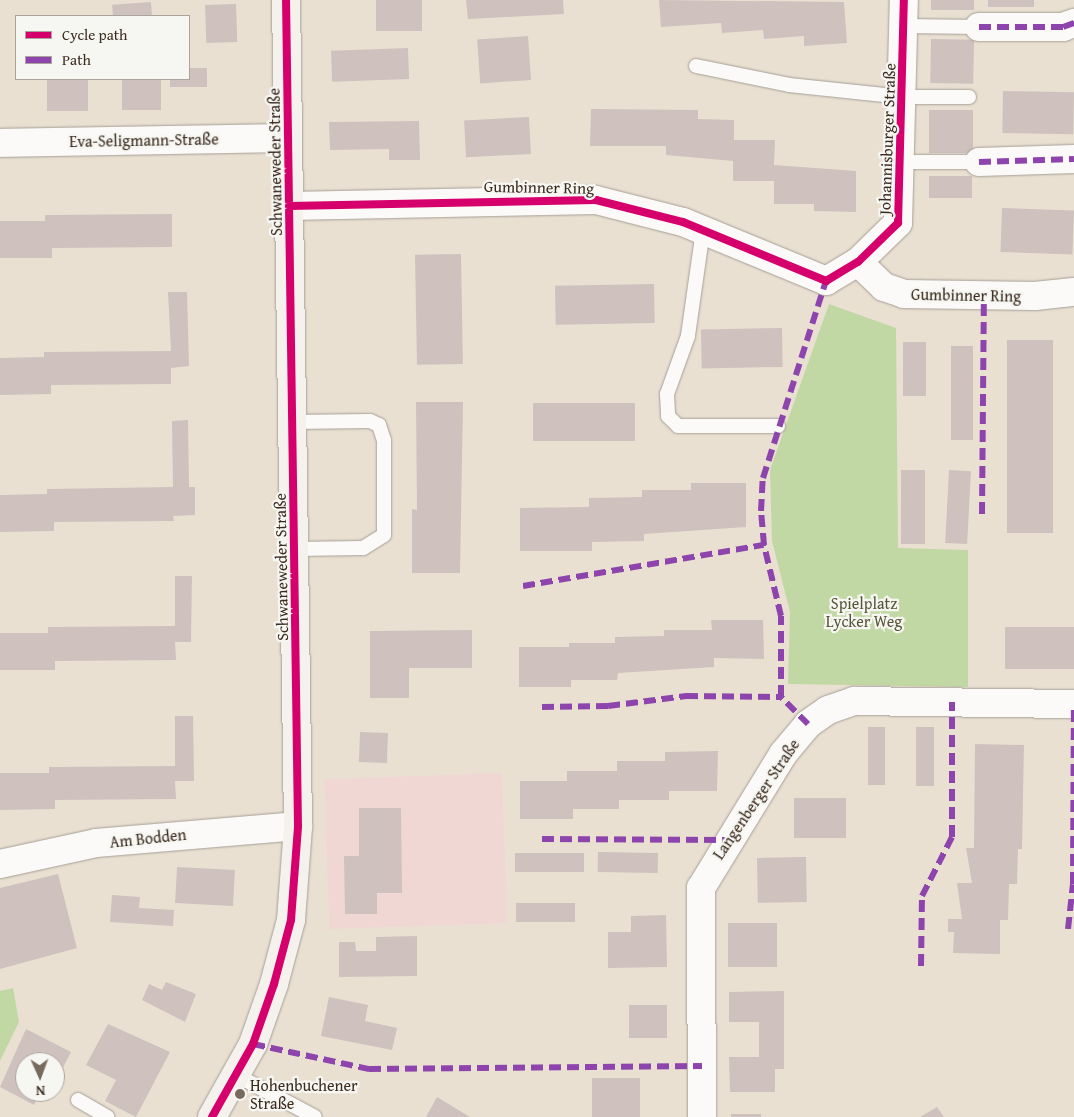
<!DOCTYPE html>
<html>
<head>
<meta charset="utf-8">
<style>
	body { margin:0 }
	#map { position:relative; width:1074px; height:1117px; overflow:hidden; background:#e9e0d2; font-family:"Gentium Book Plus",serif }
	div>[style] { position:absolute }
	.built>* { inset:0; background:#f0d7d4; transform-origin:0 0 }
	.green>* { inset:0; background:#c2d8a4 }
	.building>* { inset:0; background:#cfc1be; transform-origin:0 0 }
	.roads { filter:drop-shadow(0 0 1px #a69f96) drop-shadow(0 0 1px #a69f96) }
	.service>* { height:14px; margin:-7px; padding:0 7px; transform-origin:7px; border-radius:7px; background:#fcfaf8 }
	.minor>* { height:28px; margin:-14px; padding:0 14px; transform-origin:14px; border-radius:14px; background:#fcfaf8 }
	.secondary>* { height:28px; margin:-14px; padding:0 14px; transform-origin:14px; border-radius:14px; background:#f5f2ed }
	.quiet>* { height:6px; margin-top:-3px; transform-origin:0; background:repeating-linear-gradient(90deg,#8e44ad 0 12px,transparent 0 18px) }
	.cycleway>* { height:8px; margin:-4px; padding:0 4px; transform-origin:4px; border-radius:4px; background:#d6006c }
	.dots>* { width:14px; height:14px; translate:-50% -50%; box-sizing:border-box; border:2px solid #f6f6f2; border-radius:50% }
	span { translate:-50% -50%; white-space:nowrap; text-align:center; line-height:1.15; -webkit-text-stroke:4.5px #f6f6f2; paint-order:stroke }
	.street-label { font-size:16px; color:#3b2a1e }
	.park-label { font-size:16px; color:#555436 }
	.poi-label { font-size:16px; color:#3b2a1e }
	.left { translate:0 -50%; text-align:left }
	.legend { position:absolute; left:15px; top:15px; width:175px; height:65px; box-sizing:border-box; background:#f6f6f2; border:1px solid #aba49d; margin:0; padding:6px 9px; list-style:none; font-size:15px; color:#3b2a1e }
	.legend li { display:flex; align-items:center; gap:10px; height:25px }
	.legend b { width:25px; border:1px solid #aba49d }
	.north { position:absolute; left:15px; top:1052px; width:50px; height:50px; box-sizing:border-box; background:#f6f6f2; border:1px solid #aba49d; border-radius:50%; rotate:178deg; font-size:14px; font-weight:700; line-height:20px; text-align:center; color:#3b2a1e }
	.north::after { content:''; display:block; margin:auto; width:18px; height:22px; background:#786a5d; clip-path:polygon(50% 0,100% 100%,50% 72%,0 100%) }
</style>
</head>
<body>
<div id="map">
	<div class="built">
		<i style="left:502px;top:773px;width:150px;height:178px;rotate:88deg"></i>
	</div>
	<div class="green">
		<i style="clip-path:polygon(829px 304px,896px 328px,898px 548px,968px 550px,968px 687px,788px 684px,790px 612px,772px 541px,770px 470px)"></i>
		<i style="clip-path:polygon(13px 988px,19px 1022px,0 1061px,0 991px)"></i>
	</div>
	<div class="building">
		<i style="left:376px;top:0;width:46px;height:31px"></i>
		<i style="clip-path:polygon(466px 0,563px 0,564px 14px,468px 19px)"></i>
		<i style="clip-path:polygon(659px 0,844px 2px,847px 43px,804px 46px,804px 36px,764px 39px,763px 30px,722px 33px,721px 23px,661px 27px)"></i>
		<i style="left:931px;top:0;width:43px;height:10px"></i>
		<i style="left:988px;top:0;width:46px;height:7px"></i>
		<i style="left:151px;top:2px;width:14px;height:39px;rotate:86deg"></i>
		<i style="left:236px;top:4px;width:38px;height:31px;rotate:88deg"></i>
		<i style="left:528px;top:36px;width:44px;height:51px;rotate:86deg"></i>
		<i style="left:931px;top:39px;width:43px;height:44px;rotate:1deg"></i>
		<i style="left:408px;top:48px;width:31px;height:77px;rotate:88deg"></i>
		<i style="clip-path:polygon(189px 68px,207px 68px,207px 87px,170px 87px,170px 79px,189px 79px)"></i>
		<i style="left:47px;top:79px;width:41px;height:32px"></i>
		<i style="left:122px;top:79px;width:39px;height:31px"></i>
		<i style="left:1003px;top:91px;width:71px;height:42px;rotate:1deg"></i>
		<i style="clip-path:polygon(591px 109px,698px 110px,698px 119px,734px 120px,734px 140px,775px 140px,774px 165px,856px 171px,856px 212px,814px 211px,814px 204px,774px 204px,774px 181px,733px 181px,733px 161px,666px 155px,666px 146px,590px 146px)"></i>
		<i style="left:929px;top:110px;width:44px;height:43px"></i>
		<i style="left:529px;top:117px;width:37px;height:65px;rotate:87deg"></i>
		<i style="clip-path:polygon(419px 121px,420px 160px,389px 160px,389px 149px,330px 150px,329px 122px)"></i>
		<i style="left:972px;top:176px;width:22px;height:43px;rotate:90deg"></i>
		<i style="left:1002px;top:208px;width:72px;height:44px;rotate:2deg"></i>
		<i style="clip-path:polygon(172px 214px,172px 247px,52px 248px,52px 258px,0 258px,0 221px,45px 221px,45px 215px)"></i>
		<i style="left:461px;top:254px;width:110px;height:46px;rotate:89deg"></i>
		<i style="left:654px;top:284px;width:39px;height:99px;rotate:89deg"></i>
		<i style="clip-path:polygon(168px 292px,187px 292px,189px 366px,171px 368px,171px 384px,51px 385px,51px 394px,0 395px,0 358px,44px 357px,44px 352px,171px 351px)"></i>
		<i style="left:782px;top:328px;width:39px;height:81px;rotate:89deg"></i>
		<i style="left:1007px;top:340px;width:46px;height:193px"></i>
		<i style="left:903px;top:342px;width:23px;height:54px"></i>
		<i style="left:951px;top:346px;width:22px;height:94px"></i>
		<i style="clip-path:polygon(416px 402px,463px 402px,460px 573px,412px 573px,412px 509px,417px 510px)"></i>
		<i style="left:635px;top:403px;width:38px;height:102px;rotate:90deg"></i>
		<i style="clip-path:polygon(188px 420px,189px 487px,195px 487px,195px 515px,173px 516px,174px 521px,54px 522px,54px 531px,0 532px,0 495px,47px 494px,47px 489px,173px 487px,172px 421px)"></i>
		<i style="left:901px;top:470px;width:24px;height:74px"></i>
		<i style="left:949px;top:470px;width:22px;height:73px;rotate:3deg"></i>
		<i style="clip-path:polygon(691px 483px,746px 483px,746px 527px,644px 534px,644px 541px,592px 542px,592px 551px,520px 551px,520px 508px,589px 507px,589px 498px,642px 497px,642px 490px,691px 490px)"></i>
		<i style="clip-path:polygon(175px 576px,192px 576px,191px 642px,175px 642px,176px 660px,55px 661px,55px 670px,0 670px,0 633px,48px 633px,48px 627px,175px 626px)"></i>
		<i style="clip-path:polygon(711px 620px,763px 620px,764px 659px,714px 658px,714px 667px,618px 673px,617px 680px,571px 680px,571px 687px,519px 687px,519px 647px,569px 647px,569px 643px,615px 643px,615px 637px,664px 636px,664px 630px,712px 630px)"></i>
		<i style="left:1005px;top:627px;width:69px;height:42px"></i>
		<i style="clip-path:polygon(472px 630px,472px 668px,409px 668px,409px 698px,370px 698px,370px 631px)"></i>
		<i style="clip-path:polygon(175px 716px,193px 716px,194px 781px,175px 781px,176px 799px,55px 800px,55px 809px,0 810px,0 773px,49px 773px,49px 767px,175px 766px)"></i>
		<i style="left:868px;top:727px;width:17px;height:58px"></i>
		<i style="left:916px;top:727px;width:18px;height:59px"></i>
		<i style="left:360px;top:732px;width:28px;height:30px;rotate:2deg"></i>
		<i style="clip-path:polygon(975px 744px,1024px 745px,1022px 849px,1018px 849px,1017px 884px,1009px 884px,1008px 920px,1000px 920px,1000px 954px,953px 953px,954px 932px,948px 932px,948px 919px,962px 919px,957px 883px,972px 883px,966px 848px,974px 848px)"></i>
		<i style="clip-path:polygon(718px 751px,717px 791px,669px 791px,669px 800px,619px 800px,619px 809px,573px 809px,573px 819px,520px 819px,520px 781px,567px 781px,567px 771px,617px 771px,617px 761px,665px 761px,665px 752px)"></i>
		<i style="left:794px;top:798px;width:52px;height:40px"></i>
		<i style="clip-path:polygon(359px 808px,401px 808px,402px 893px,377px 893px,377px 914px,345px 914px,344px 856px,359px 856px)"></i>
		<i style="left:598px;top:852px;width:60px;height:20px;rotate:1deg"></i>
		<i style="left:515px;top:853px;width:69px;height:19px"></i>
		<i style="left:806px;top:857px;width:45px;height:49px;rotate:89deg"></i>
		<i style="left:177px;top:867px;width:58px;height:36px;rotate:3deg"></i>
		<i style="clip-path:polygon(58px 874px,77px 948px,0 969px,0 888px)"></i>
		<i style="clip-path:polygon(112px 895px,140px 897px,139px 908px,174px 910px,173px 926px,110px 922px)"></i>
		<i style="left:516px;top:903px;width:59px;height:19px"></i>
		<i style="clip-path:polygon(666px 915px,667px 967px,608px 968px,608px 932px,631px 932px,631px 916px)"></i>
		<i style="left:728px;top:923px;width:49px;height:44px"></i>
		<i style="clip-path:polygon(417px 936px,417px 976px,339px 977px,339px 942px,355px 942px,356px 951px,376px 951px,376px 937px)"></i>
		<i style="clip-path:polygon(166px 982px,196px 994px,185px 1022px,142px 1000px,149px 984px,162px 990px)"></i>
		<i style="clip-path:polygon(784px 991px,784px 1069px,775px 1069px,775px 1092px,730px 1092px,729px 1057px,759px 1057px,759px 1022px,729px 1022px,729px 992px)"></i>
		<i style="clip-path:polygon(329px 997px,368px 1005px,365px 1021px,397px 1028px,392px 1050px,321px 1036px)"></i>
		<i style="left:629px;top:1005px;width:38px;height:33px"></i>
		<i style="clip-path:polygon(108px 1024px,170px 1052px,136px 1117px,105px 1101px,116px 1080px,86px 1065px)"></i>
		<i style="clip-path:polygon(26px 1029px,71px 1052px,55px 1083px,55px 1062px,25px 1062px,25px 1092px,50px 1092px,47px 1098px,40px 1094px,34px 1105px,0 1087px)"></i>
		<i style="left:592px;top:1078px;width:48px;height:39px"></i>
		<i style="clip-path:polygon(437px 1097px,470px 1117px,426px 1117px)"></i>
		<i style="clip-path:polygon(937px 1107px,944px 1117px,920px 1117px)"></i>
		<i style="left:731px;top:1114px;width:30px;height:3px"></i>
	</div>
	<div class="roads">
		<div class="service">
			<i style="left:904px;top:26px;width:75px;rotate:0.8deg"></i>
			<i style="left:696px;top:66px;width:95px;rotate:11.5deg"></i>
			<i style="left:789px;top:85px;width:115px;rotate:6deg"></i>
			<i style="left:903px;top:97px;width:66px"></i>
			<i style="left:903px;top:162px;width:76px"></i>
			<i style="left:703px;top:230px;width:107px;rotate:98.1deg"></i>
			<i style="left:688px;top:336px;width:62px;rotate:109.9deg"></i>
			<i style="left:667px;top:394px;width:22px;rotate:87deg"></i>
			<i style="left:668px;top:416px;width:14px;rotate:45deg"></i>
			<i style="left:678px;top:426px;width:100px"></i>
			<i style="left:292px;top:422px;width:78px;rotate:-0.7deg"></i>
			<i style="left:370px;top:421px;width:10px;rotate:24deg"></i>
			<i style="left:379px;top:425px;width:16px;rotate:72deg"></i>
			<i style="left:384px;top:440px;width:95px;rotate:90deg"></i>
			<i style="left:384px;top:535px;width:25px;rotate:148deg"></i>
			<i style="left:363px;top:548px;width:69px;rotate:179.2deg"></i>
			<i style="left:236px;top:1075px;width:89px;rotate:28deg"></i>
			<i style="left:78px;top:1100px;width:34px;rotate:30deg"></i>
		</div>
		<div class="minor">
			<i style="left:979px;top:27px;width:84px"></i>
			<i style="left:1063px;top:27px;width:12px;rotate:-20deg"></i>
			<i style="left:0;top:143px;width:287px;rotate:-1deg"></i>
			<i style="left:979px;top:162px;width:95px;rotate:-1.8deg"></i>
			<i style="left:289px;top:206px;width:307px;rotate:-1.1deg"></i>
			<i style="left:596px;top:200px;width:90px;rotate:14.2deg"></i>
			<i style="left:683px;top:222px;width:155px;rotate:22.4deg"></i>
			<i style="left:826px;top:281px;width:37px;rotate:-31deg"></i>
			<i style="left:858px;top:262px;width:56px;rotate:-44.3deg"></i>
			<i style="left:898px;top:223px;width:223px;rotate:-88.5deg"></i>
			<i style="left:858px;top:262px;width:36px;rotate:44deg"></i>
			<i style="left:884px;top:287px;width:21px;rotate:19deg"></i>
			<i style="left:904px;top:294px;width:131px;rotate:0.9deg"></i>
			<i style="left:1035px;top:296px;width:39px;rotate:-6deg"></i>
			<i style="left:0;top:864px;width:98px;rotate:-12.3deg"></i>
			<i style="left:96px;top:843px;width:203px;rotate:-4.8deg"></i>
			<i style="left:702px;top:1117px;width:229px;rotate:-90.3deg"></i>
			<i style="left:701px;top:888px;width:157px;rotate:-58.5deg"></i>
			<i style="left:783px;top:754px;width:39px;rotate:-50deg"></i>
			<i style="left:808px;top:724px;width:24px;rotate:-35deg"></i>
			<i style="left:828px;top:710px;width:28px;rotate:-19deg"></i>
			<i style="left:854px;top:701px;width:220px;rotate:0.8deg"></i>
		</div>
		<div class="secondary">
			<i style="left:212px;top:1117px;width:84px;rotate:-60.7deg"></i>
			<i style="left:253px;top:1044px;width:64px;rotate:-70.7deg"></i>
			<i style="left:274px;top:984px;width:66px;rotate:-75.1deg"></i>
			<i style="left:291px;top:920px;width:94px;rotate:-85.7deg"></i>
			<i style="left:298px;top:826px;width:826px;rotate:-90.83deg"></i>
		</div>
	</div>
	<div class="quiet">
		<i style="left:979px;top:27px;width:84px"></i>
		<i style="left:1063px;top:27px;width:12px;rotate:-20deg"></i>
		<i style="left:979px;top:162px;width:95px;rotate:-1.8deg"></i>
		<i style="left:982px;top:514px;width:218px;rotate:-89.5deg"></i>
		<i style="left:523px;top:586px;width:244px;rotate:-9.7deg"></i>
		<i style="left:542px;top:707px;width:66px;rotate:-0.9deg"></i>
		<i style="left:608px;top:706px;width:79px;rotate:-7.3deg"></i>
		<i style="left:686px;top:696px;width:95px;rotate:0.6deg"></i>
		<i style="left:808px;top:724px;width:38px;rotate:-135deg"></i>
		<i style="left:781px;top:697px;width:81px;rotate:-90deg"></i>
		<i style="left:781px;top:616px;width:73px;rotate:-103.5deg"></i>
		<i style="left:764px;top:545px;width:34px;rotate:-95deg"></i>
		<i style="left:761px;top:511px;width:33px;rotate:-87deg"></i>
		<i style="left:763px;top:478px;width:207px;rotate:-72.3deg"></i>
		<i style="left:542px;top:839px;width:186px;rotate:0.3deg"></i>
		<i style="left:1068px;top:929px;width:45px;rotate:-83.7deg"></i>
		<i style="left:1073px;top:884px;width:180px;rotate:-89.7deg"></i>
		<i style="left:921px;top:966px;width:70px;rotate:-89.2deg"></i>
		<i style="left:922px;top:896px;width:66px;rotate:-63deg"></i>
		<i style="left:952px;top:837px;width:135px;rotate:-90deg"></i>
		<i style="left:253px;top:1044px;width:119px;rotate:12.2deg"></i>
		<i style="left:369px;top:1069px;width:333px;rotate:-0.5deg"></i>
	</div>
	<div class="cycleway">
		<i style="left:289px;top:206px;width:307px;rotate:-1.1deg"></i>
		<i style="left:596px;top:200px;width:90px;rotate:14.2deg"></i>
		<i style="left:683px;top:222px;width:155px;rotate:22.4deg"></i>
		<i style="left:826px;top:281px;width:37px;rotate:-31deg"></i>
		<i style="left:858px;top:262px;width:56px;rotate:-44.3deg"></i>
		<i style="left:898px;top:223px;width:223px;rotate:-88.5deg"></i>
		<i style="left:212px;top:1117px;width:84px;rotate:-60.7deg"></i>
		<i style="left:253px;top:1044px;width:64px;rotate:-70.7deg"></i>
		<i style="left:274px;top:984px;width:66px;rotate:-75.1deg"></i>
		<i style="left:291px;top:920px;width:94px;rotate:-85.7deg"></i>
		<i style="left:298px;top:826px;width:826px;rotate:-90.83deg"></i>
	</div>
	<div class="dots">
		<i style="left:240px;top:1094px;background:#786a5d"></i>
	</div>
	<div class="street-label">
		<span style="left:887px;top:139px;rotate:-88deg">Johannisburger Straße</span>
		<span style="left:144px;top:140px;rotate:-1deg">Eva-Seligmann-Straße</span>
		<span style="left:275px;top:162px;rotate:-91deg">Schwaneweder Straße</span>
		<span style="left:539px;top:187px;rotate:1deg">Gumbinner Ring</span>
		<span style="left:966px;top:295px;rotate:1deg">Gumbinner Ring</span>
		<span style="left:281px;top:567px;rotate:-91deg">Schwaneweder Straße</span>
		<span style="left:756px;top:799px;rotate:-56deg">Langenberger Straße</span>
		<span style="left:148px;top:838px;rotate:-6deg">Am Bodden</span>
	</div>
	<div class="park-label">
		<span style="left:864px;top:612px">Spielplatz<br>Lycker Weg</span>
	</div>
	<div class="poi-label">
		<span class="left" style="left:250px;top:1094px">Hohenbuchener<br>Straße</span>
	</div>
	<ul class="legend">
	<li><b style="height:6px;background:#d6006c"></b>Cycle path</li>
	<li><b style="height:6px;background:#8e44ad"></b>Path</li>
	</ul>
	<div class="north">N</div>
</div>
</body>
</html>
